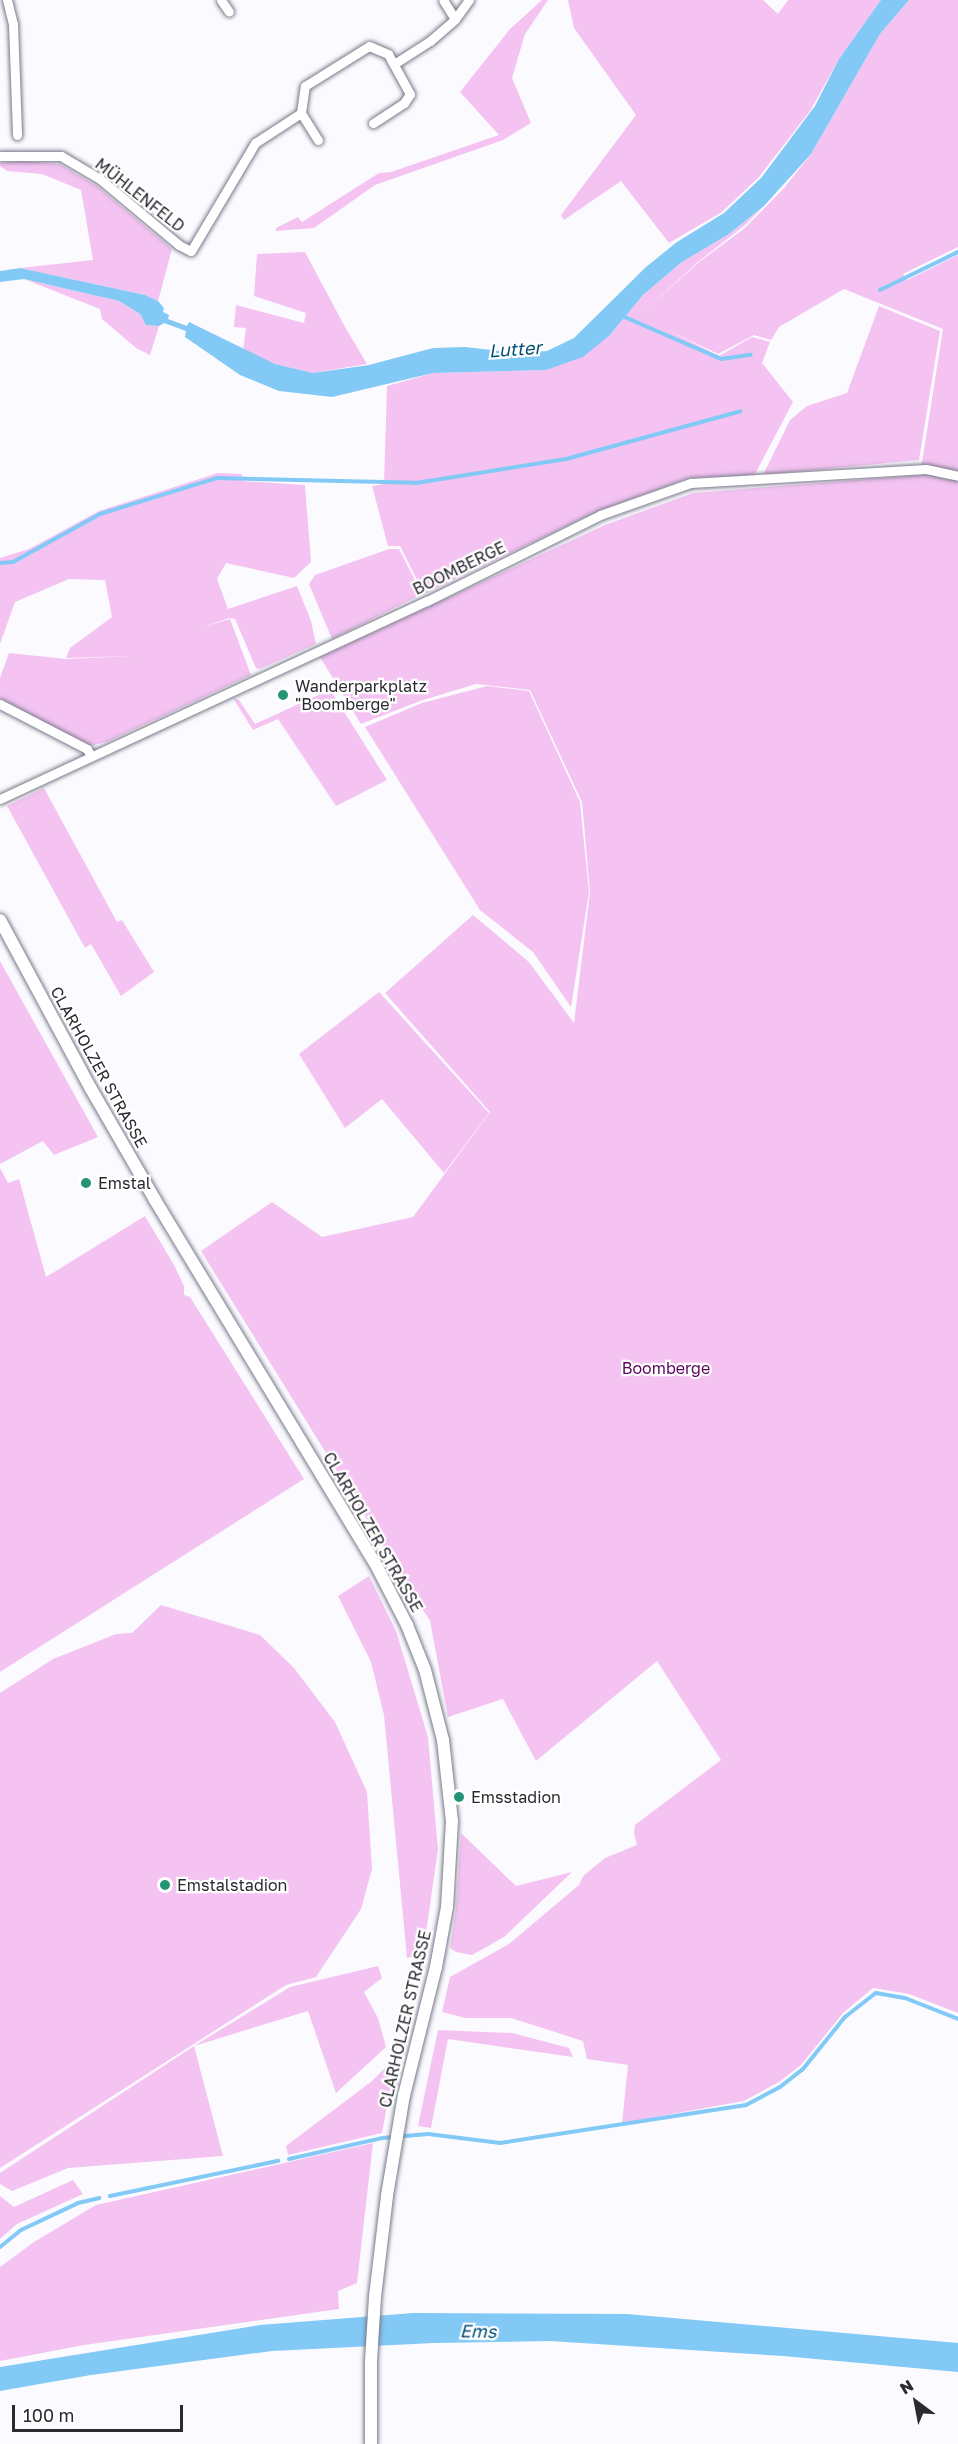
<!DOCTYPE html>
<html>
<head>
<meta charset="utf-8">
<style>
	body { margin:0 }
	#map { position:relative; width:958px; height:2444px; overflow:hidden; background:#fbfbff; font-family:"Golos Text",sans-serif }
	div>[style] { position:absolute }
	.green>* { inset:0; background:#f4c3f2 }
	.water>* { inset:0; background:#82c9f6 }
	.stream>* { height:4px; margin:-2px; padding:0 2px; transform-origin:2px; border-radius:2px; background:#82c9f6 }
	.roads { filter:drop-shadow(0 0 2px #797a8a) drop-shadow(0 0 2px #797a8a) }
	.street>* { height:9px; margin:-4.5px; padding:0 4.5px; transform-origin:4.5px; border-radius:4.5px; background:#fff }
	.secondary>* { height:12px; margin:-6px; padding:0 6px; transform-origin:6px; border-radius:6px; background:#fff }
	.dots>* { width:16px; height:16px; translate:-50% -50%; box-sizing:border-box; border:3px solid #fff; border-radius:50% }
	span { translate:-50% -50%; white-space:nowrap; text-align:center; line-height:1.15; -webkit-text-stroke:4.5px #fff; paint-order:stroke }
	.street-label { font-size:16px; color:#2a2a31 }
	.poi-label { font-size:16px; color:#2a2a31 }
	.left { translate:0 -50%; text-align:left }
	.park-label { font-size:16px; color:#5b045d }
	.water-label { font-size:18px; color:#005075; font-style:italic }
	.north { position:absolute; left:886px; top:2372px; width:60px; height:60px; -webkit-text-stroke:4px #fff; paint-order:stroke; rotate:328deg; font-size:16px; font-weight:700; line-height:24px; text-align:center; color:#2a2a31 }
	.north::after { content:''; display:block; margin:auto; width:21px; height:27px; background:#2a2a31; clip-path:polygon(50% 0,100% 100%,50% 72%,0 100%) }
	.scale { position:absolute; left:12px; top:2405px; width:171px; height:27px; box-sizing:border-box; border:3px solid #2a2a31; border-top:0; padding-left:8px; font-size:18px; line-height:21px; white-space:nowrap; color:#2a2a31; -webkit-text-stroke:4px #fff; paint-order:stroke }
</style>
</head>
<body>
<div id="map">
	<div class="green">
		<i style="clip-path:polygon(542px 0,548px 0,525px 34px,512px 78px,531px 123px,503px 140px,375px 185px,314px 228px,276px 231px,276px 228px,298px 217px,302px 222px,379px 173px,391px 172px,499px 135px,460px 92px,510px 29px)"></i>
		<i style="clip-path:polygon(568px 0,763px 0,778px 14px,788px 0,881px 0,839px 59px,810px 111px,759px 177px,722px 212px,669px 243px,621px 181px,564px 220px,561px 215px,636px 115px,574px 28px)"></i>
		<i style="clip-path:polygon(909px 0,958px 0,958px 247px,903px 274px,907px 280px,958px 255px,958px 2013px,909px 1994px,873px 1988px,843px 2013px,801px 2065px,779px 2082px,744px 2101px,622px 2123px,628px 2065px,587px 2059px,583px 2041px,511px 2018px,465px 2018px,442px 2012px,450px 1977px,509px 1944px,579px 1885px,583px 1876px,605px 1858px,637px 1845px,634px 1833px,635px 1825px,721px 1760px,657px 1661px,536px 1761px,503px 1699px,448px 1717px,430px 1621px,201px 1251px,272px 1202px,322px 1237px,413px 1217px,490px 1112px,385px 993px,473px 915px,529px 962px,574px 1023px,590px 892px,582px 802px,530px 690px,476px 684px,420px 701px,361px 724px,320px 657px,605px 525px,693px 493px,920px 475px,943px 329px,844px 289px,779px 327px,771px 340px,754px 335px,718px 354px,668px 330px,719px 356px,752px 337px,770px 342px,762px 363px,793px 402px,754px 476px,689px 478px,596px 512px,424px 594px,400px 546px,388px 546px,372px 486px,384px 484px,387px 386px,433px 373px,546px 370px,610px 335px,643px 295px,682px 262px,729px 234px,764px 206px,744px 226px,699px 261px,639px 316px,699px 262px,745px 228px,784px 188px,811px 154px,880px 34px)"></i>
		<i style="clip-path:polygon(20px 161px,60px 164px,97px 186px,172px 249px,158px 301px,145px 295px,20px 268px,93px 260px,81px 190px,42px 174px,7px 171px,0 166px,0 163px)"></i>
		<i style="clip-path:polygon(305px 252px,345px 327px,367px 364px,313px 373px,275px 364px,243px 350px,246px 328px,234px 327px,236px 305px,304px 323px,306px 313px,254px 296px,257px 254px)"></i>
		<i style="clip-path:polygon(24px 279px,119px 301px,140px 314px,146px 325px,159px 326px,150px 355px,136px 348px,102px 319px,100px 309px)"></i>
		<i style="clip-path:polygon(879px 306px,940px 331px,919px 460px,763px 475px,790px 420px,807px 406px,847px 393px)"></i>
		<i style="clip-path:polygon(218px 473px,242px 474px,242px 481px,305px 485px,311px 562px,294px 578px,226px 563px,217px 579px,228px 609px,297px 586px,311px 621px,316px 644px,260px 669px,256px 668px,235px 619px,229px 618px,203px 627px,230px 619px,251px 675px,107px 742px,89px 746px,0 699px,0 678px,9px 653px,66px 659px,135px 656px,66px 658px,70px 648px,112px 617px,105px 580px,69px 579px,15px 602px,0 644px,0 558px,29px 549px,99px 511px)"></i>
		<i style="clip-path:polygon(389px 549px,399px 549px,422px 594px,332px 639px,309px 584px,315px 575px)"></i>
		<i style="clip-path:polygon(326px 683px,387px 780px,336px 806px,278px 719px,253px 730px,233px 698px,239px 700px,255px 724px,327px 691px,324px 685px)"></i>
		<i style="clip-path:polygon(487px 686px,529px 691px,580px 802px,589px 892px,571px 1007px,533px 952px,480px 910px,365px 727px,422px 703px)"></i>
		<i style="clip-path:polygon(44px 788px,117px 922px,122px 920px,154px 972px,121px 996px,91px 944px,85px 948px,7px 806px)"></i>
		<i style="clip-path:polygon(0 961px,98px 1137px,54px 1155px,43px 1141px,0 1164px)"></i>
		<i style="clip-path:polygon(379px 992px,489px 1113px,444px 1173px,382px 1099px,345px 1128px,299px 1054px)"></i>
		<i style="clip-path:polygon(0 1168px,8px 1183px,19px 1179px,46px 1277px,145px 1216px,174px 1265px,184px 1286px,184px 1295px,190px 1297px,304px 1479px,0 1672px)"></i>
		<i style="clip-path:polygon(369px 1576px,396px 1631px,428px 1737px,438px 1849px,423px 1954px,407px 1958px,384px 1715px,371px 1662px,338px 1596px)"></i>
		<i style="clip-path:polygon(161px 1605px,260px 1635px,294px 1668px,335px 1722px,367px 1792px,372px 1869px,361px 1909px,316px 1977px,286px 1985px,0 2168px,0 1693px,53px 1659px,116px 1634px,132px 1633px)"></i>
		<i style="clip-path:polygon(461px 1833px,516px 1886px,572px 1872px,504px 1937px,472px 1955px,456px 1952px,450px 1948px,456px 1909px)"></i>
		<i style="clip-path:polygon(378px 1966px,382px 1978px,364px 1992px,378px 2018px,386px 2047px,336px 2093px,308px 2011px,194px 2046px,223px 2156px,68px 2168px,12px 2191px,0 2184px,0 2173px,194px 2046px,290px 1987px)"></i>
		<i style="clip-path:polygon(438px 2030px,512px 2033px,569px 2048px,573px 2057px,448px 2039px,431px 2128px,418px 2126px)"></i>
		<i style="clip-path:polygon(396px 2057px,382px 2133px,288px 2155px,286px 2146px,372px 2081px)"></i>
		<i style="clip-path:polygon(373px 2143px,357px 2283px,338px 2291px,339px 2309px,84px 2345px,0 2361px,0 2267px,34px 2242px,96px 2205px)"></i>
		<i style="clip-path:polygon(73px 2180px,83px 2194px,17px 2224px,0 2239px,0 2196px,14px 2207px)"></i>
	</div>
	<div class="water">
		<i style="clip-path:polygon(881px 0,909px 0,880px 34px,811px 154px,764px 206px,729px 234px,682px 262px,643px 295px,610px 335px,583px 357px,546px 370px,433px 373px,332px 397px,279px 391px,240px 375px,185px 337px,186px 331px,164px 323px,159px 326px,146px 325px,140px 314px,119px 301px,24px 279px,0 282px,0 271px,20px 268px,145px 295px,158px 301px,164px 308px,163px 312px,169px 315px,168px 319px,187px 326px,189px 322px,275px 364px,313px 373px,369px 365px,433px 348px,465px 347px,518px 353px,547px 351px,574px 338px,646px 267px,677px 242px,724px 213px,761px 178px,815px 106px,839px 59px)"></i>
		<i style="clip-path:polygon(413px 2313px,627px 2314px,958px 2343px,958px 2372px,783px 2356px,550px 2341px,434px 2343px,272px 2351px,91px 2375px,0 2391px,0 2367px,260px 2325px)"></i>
	</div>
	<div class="stream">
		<i style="left:880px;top:290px;width:87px;rotate:-26deg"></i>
		<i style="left:620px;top:315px;width:110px;rotate:23.5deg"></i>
		<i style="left:721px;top:359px;width:30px;rotate:-8deg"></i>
		<i style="left:0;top:563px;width:13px;rotate:-4deg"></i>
		<i style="left:13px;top:562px;width:99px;rotate:-28.9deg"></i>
		<i style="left:100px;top:514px;width:122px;rotate:-17.1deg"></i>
		<i style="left:217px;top:478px;width:199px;rotate:1.4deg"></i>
		<i style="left:416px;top:483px;width:152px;rotate:-9.1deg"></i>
		<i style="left:566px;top:459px;width:181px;rotate:-15.3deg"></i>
		<i style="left:289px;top:2159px;width:95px;rotate:-12.7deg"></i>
		<i style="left:382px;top:2138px;width:46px;rotate:-5deg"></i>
		<i style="left:428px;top:2134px;width:73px;rotate:7.1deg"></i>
		<i style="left:500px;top:2143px;width:249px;rotate:-8.8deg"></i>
		<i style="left:746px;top:2105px;width:38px;rotate:-28deg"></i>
		<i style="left:780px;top:2087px;width:29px;rotate:-38deg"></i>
		<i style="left:803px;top:2069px;width:67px;rotate:-51.1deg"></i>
		<i style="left:845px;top:2017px;width:39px;rotate:-38deg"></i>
		<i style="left:876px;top:1993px;width:29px;rotate:10deg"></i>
		<i style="left:905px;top:1998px;width:57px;rotate:21.6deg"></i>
		<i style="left:110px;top:2196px;width:172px;rotate:-11.8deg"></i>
		<i style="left:0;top:2247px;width:27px;rotate:-39deg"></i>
		<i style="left:21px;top:2230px;width:63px;rotate:-25.3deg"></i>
		<i style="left:78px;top:2203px;width:22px;rotate:-13deg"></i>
	</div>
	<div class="roads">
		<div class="street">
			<i style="left:7px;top:0;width:25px;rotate:76deg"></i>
			<i style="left:13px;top:24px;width:111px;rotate:87.9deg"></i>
			<i style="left:221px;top:0;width:14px;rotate:56deg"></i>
			<i style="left:455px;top:19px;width:24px;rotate:-54deg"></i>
			<i style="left:394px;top:64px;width:43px;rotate:-32.6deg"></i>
			<i style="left:430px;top:41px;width:33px;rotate:-41deg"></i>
			<i style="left:455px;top:19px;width:22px;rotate:-122deg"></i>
			<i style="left:301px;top:113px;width:32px;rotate:58deg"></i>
			<i style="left:0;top:156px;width:61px"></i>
			<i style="left:61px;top:156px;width:45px;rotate:30.5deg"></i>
			<i style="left:100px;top:179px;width:103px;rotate:39.9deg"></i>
			<i style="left:179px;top:245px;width:13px;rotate:27deg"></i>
			<i style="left:191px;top:251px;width:126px;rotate:-59.3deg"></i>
			<i style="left:255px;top:143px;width:55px;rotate:-33.1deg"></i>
			<i style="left:301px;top:113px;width:27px;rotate:-82deg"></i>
			<i style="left:305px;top:86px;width:75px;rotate:-32deg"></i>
			<i style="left:369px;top:46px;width:21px;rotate:23deg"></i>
			<i style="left:388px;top:54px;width:46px;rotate:61.2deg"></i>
			<i style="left:410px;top:94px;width:11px;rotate:124deg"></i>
			<i style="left:404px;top:103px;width:37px;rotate:147deg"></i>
			<i style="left:0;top:704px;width:98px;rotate:27.3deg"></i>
			<i style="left:87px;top:749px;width:8px;rotate:60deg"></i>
			<i style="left:0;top:799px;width:471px;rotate:-24.9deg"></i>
			<i style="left:427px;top:601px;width:193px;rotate:-26.4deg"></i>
			<i style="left:600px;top:515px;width:96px;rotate:-19.4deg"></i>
			<i style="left:691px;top:483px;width:235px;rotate:-3.4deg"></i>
			<i style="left:926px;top:469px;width:33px;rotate:12deg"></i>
		</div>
		<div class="secondary">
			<i style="left:0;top:920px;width:192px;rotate:61.7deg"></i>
			<i style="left:91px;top:1089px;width:128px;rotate:60deg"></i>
			<i style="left:155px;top:1200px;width:422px;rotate:58.8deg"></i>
			<i style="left:374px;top:1561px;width:72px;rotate:62.7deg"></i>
			<i style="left:407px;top:1625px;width:48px;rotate:68.2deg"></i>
			<i style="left:425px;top:1670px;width:72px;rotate:75.6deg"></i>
			<i style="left:443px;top:1740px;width:81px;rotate:83.7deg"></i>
			<i style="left:452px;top:1821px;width:86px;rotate:93.3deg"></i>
			<i style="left:447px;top:1907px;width:61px;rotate:100.4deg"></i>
			<i style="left:436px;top:1967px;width:132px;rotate:104deg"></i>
			<i style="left:404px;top:2095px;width:102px;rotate:99.6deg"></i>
			<i style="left:387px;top:2196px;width:102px;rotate:96.8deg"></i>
			<i style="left:375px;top:2297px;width:64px;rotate:93.6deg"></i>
			<i style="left:371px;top:2361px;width:83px;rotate:90deg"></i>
		</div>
	</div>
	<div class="dots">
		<i style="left:283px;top:695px;background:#259475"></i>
		<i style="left:86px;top:1183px;background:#259475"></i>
		<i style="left:459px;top:1797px;background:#259475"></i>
		<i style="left:165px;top:1885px;background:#259475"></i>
	</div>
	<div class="street-label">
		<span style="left:140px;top:195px;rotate:38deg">MÜHLENFELD</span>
		<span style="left:459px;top:568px;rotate:-26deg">BOOMBERGE</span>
		<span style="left:99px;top:1067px;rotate:61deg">CLARHOLZER STRASSE</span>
		<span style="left:373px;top:1532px;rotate:60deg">CLARHOLZER STRASSE</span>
		<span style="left:405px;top:2019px;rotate:-77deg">CLARHOLZER STRASSE</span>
	</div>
	<div class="poi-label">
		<span class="left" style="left:295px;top:695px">Wanderparkplatz<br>"Boomberge"</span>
		<span class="left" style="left:98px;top:1183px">Emstal</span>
		<span class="left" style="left:471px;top:1797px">Emsstadion</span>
		<span class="left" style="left:177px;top:1885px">Emstalstadion</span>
	</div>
	<div class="park-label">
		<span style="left:666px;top:1368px">Boomberge</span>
	</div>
	<div class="water-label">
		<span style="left:515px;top:349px;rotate:-4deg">Lutter</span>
		<span style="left:478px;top:2331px;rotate:1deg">Ems</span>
	</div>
	<div class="north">N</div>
	<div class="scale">100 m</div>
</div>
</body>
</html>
